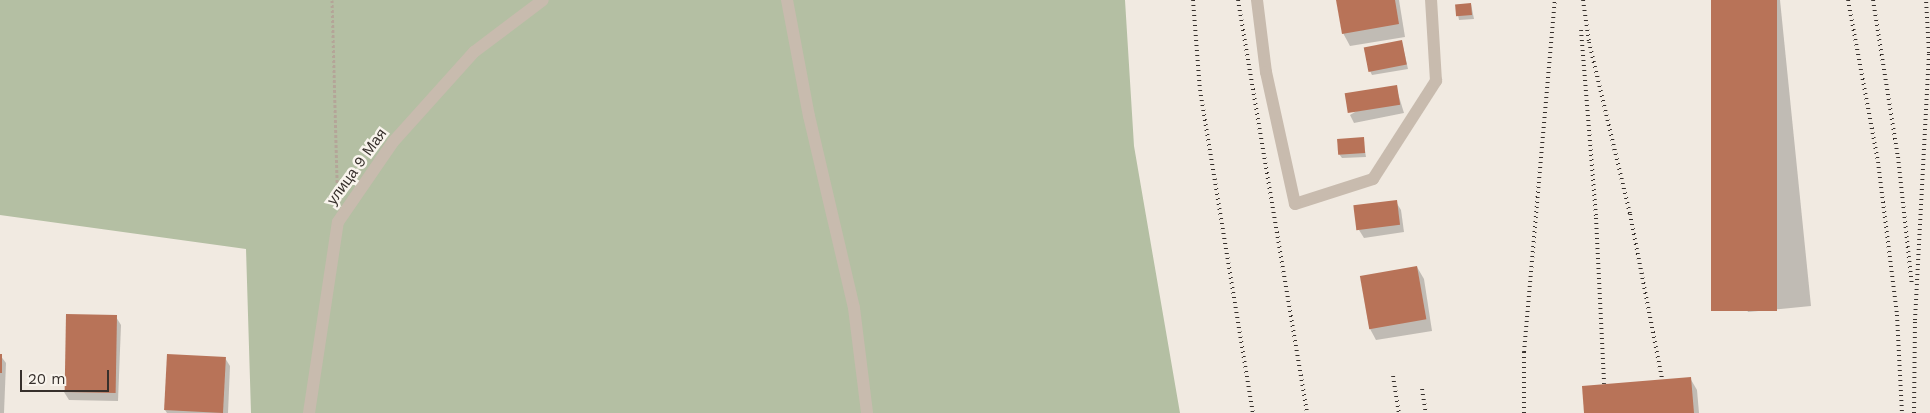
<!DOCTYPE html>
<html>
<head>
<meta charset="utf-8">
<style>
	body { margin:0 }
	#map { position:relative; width:1930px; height:413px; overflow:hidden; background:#f1eae1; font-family:"Work Sans",sans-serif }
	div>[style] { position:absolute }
	.green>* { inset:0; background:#b4bfa3 }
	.shadow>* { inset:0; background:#0003 }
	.building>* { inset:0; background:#b87358; transform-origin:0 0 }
	.path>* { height:3px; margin-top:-1.5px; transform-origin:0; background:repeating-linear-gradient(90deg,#b4a598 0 2.5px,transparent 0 5px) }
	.lane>* { height:12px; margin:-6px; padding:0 6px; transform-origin:6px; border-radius:6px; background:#c8bbae }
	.street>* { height:12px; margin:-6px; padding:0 6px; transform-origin:6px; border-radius:6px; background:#c8bbae }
	.rail>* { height:4px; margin-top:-2px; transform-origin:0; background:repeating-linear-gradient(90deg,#37302c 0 1px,transparent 0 5px) }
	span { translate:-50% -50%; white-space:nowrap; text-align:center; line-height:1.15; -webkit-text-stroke:5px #f9f4ed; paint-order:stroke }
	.street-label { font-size:15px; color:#37302c }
	.scale { position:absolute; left:20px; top:370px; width:89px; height:22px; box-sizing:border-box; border:2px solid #37302c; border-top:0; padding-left:6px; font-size:15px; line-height:18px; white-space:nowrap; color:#37302c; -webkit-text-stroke:4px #f9f4ed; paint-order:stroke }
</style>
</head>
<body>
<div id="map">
	<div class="green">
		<i style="clip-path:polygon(0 0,1125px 0,1134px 146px,1180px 413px,251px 413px,246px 249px,0 215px)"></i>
	</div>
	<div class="shadow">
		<i style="clip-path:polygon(1337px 0,1399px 0,1405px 37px,1350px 46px,1343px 33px)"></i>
		<i style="clip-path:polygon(1713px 0,1780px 0,1811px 306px,1748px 312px,1746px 308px)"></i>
		<i style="clip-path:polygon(1471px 4px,1474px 19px,1459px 20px,1456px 5px)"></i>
		<i style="clip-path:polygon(1402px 42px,1408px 69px,1372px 75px,1370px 71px)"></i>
		<i style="clip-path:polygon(1396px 87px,1404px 113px,1354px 123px,1350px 115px)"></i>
		<i style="clip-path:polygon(1363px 139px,1366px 157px,1342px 158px,1339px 154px)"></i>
		<i style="clip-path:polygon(1396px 202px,1401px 210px,1404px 232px,1364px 238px,1359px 230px)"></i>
		<i style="clip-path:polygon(1417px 267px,1424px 279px,1432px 331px,1376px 340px,1369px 327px)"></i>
		<i style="clip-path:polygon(116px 317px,121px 325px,118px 401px,69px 400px,64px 392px)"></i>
		<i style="clip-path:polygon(0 355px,6px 363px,4px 413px,0 413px)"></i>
		<i style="clip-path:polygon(225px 358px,230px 366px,228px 413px,167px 413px,165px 410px)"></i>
		<i style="clip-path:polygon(1690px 378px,1697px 390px,1699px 413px,1585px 413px)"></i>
	</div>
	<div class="building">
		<i style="clip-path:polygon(1336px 0,1395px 0,1399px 24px,1342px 34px)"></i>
		<i style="left:1711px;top:0;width:66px;height:311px"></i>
		<i style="left:1471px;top:3px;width:12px;height:16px;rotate:85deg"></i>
		<i style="left:1402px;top:40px;width:25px;height:39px;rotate:79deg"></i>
		<i style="left:1397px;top:85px;width:20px;height:53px;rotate:81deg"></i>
		<i style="left:1364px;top:137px;width:16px;height:27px;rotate:86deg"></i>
		<i style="left:1397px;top:200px;width:25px;height:44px;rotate:83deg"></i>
		<i style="left:1417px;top:266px;width:54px;height:58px;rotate:80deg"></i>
		<i style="left:66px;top:314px;width:51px;height:78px;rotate:1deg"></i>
		<i style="left:0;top:354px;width:2px;height:19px"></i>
		<i style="left:167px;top:354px;width:59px;height:56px;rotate:3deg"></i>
		<i style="clip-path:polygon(1691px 377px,1694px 413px,1584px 413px,1582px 386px)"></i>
	</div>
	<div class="path">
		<i style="left:332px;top:0;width:184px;rotate:88.4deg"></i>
	</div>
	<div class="lane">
		<i style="left:1295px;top:204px;width:82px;rotate:-17.8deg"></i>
		<i style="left:1373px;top:179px;width:117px;rotate:-57.3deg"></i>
		<i style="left:1436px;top:81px;width:81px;rotate:-93.5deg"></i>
	</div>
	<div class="street">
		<i style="left:787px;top:0;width:118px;rotate:79.3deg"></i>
		<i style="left:809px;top:116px;width:197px;rotate:76.8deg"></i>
		<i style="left:854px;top:308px;width:106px;rotate:82.9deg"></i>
		<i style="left:1257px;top:0;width:73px;rotate:82.9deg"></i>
		<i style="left:1266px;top:72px;width:135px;rotate:77.6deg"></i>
		<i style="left:309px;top:413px;width:193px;rotate:-81.4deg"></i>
		<i style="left:338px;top:222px;width:97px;rotate:-55.5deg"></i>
		<i style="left:393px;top:142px;width:121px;rotate:-48deg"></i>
		<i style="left:474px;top:52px;width:86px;rotate:-37deg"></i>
	</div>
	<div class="rail">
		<i style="left:1193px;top:0;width:90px;rotate:85.6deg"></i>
		<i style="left:1200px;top:90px;width:327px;rotate:80.7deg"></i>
		<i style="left:1238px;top:0;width:419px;rotate:80.5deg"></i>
		<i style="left:1583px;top:0;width:42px;rotate:81.9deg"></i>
		<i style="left:1589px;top:42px;width:177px;rotate:76.6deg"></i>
		<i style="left:1630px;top:214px;width:168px;rotate:79deg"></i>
		<i style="left:1848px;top:0;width:165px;rotate:79.5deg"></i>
		<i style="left:1878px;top:162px;width:154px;rotate:82.9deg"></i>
		<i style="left:1897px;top:315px;width:98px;rotate:87.1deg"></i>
		<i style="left:1873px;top:0;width:159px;rotate:81deg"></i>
		<i style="left:1898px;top:157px;width:129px;rotate:83.8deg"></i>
		<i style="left:1581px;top:30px;width:189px;rotate:85.4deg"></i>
		<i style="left:1596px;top:218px;width:166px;rotate:87.2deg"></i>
		<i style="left:1393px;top:376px;width:37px;rotate:81deg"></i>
		<i style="left:1422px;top:389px;width:24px;rotate:81deg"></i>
		<i style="left:1524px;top:413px;width:61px;rotate:-90deg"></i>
		<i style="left:1524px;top:352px;width:353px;rotate:-85deg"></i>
		<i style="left:1914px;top:413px;width:93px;rotate:-89.4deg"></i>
		<i style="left:1915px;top:320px;width:267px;rotate:-87deg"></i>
		<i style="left:1929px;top:53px;width:53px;rotate:-93.2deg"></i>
	</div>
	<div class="street-label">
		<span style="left:357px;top:167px;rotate:-54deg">улица 9 Мая</span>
	</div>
	<div class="scale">20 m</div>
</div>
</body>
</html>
